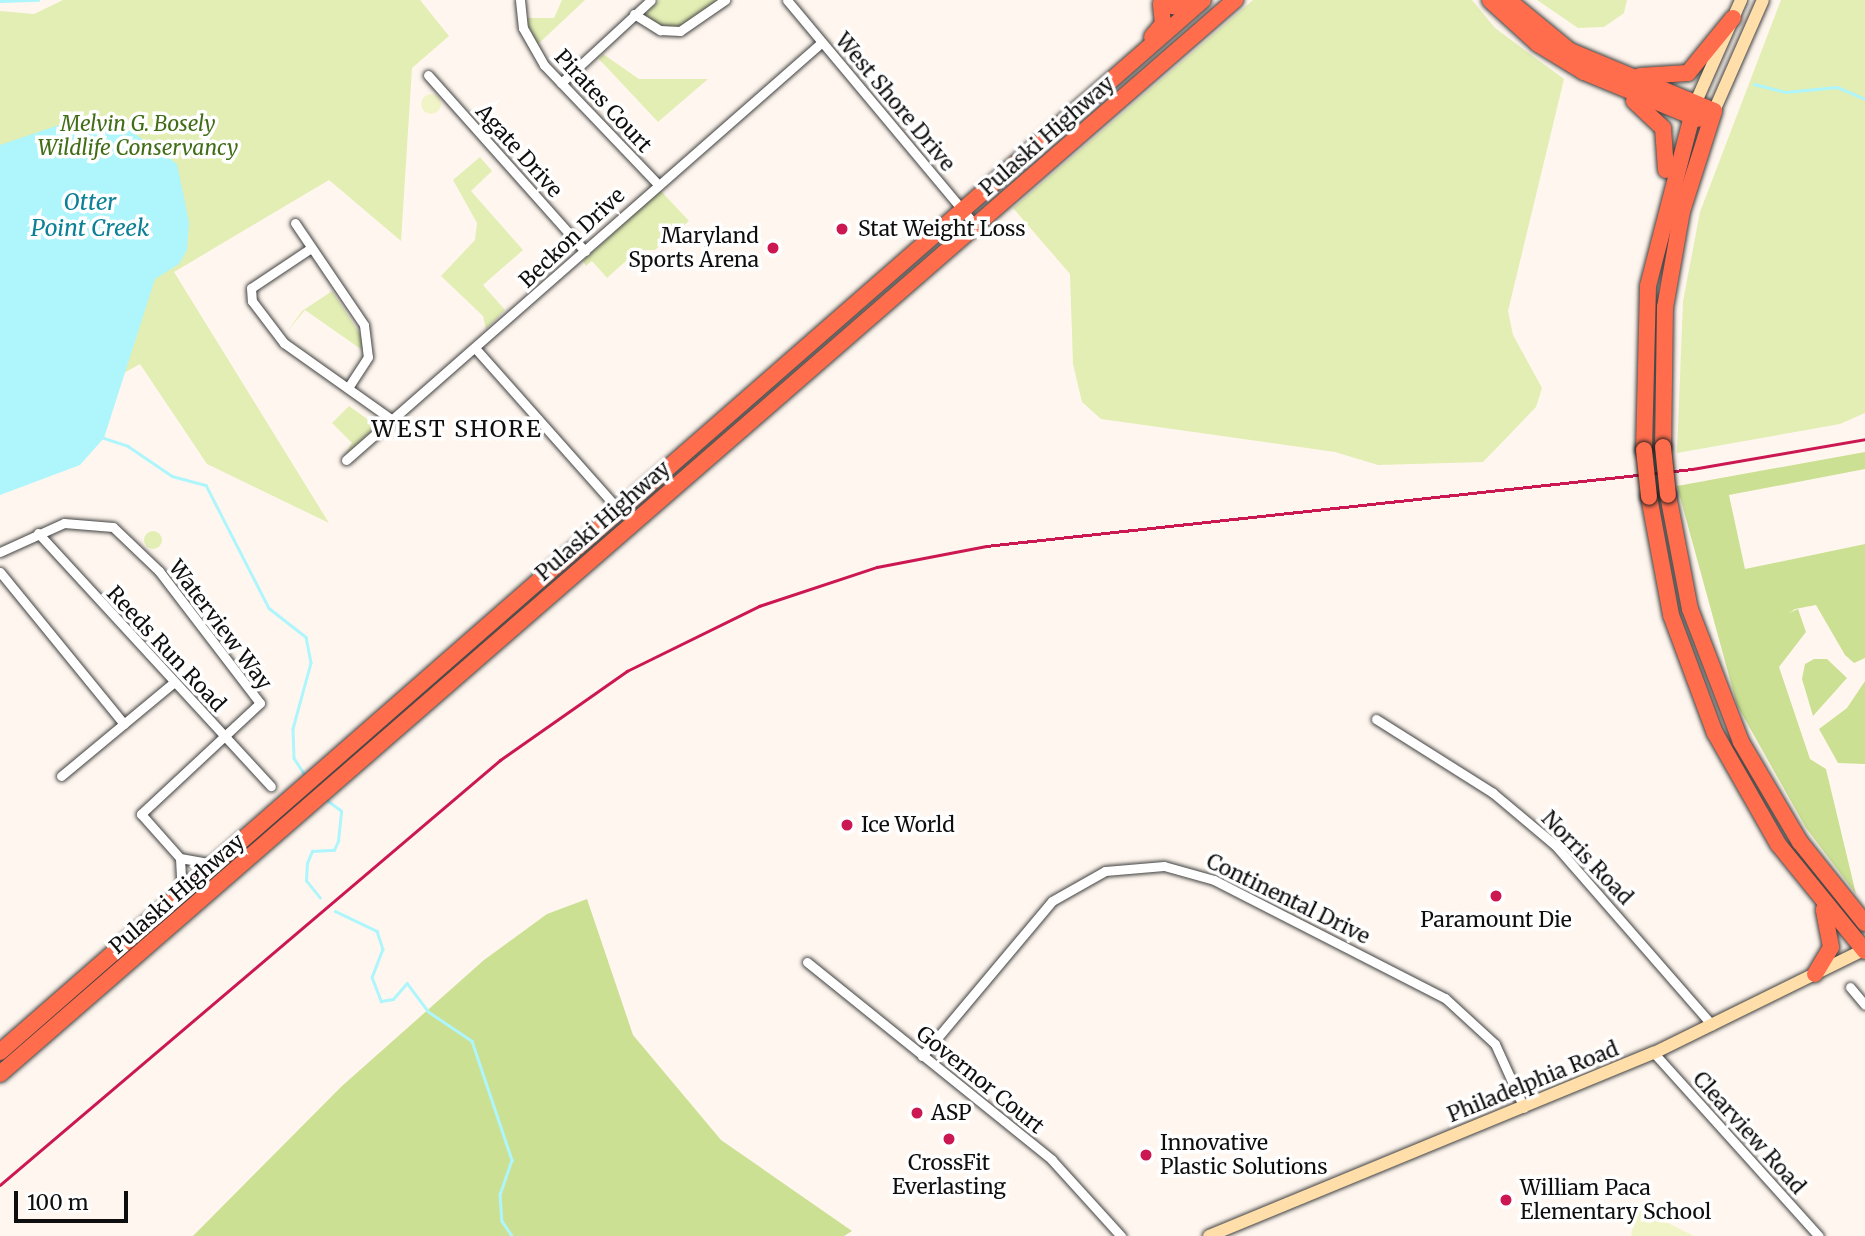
<!DOCTYPE html>
<html>
<head>
<meta charset="utf-8">
<style>
	body { margin:0 }
	#map { position:relative; width:1865px; height:1236px; overflow:hidden; background:#fff7ef; font-family:Merriweather,serif }
	div>[style] { position:absolute }
	.green>* { inset:0; background:#e2eeb4 }
	.round { border-radius:50% }
	.forest>* { inset:0; background:#cbe092 }
	.pitch>* { inset:0; background:#f1f4c7 }
	.water>* { inset:0; background:#aef5fc }
	.stream>* { height:2.5px; margin:-1.25px; padding:0 1.25px; transform-origin:1.25px; border-radius:1.25px; background:#aef5fc }
	.roads { filter:drop-shadow(0 0 2px #414141) drop-shadow(0 0 2px #414141) }
	.street>* { height:9px; margin:-4.5px; padding:0 4.5px; transform-origin:4.5px; border-radius:4.5px; background:#fff }
	.secondary>* { height:12px; margin:-6px; padding:0 6px; transform-origin:6px; border-radius:6px; background:#ffdeaa }
	.highway>* { height:16px; margin:-8px; padding:0 8px; transform-origin:8px; border-radius:8px; background:#ff6d4d }
	.rail>* { height:2.5px; margin:-1.25px; padding:0 1.25px; transform-origin:1.25px; border-radius:1.25px; background:#cc1852 }
	.bridges { filter:drop-shadow(0 0 2px #1f1f1f) drop-shadow(0 0 2px #1f1f1f) }
	.highway-bridge>* { height:16px; margin:-8px; padding:0 8px; transform-origin:8px; border-radius:8px; background:#ff6d4d }
	.dots>* { width:19px; height:19px; translate:-50% -50%; box-sizing:border-box; border:4px solid #fff; border-radius:50% }
	span { translate:-50% -50%; white-space:nowrap; text-align:center; line-height:1.15; -webkit-text-stroke:7px #fff; paint-order:stroke }
	.street-label { font-size:21px; color:#0e0e0e }
	.park-label { font-size:21px; color:#416d17; font-style:italic }
	.poi-label { font-size:21px; color:#0e0e0e }
	.left { translate:0 -50%; text-align:left }
	.right { translate:-100% -50%; text-align:right }
	.water-label { font-size:23px; color:#0b8096; font-style:italic }
	.neighbourhood-label { font-size:23px; color:#0e0e0e; letter-spacing:2px }
	.scale { position:absolute; left:14px; top:1191px; width:114px; height:32px; box-sizing:border-box; border:4px solid #0e0e0e; border-top:0; padding-left:9px; font-size:21px; line-height:24px; white-space:nowrap; color:#0e0e0e; -webkit-text-stroke:5px #fff; paint-order:stroke }
</style>
</head>
<body>
<div id="map">
	<div class="green">
		<i style="clip-path:polygon(63px 0,420px 0,449px 36px,412px 68px,401px 241px,329px 180px,174px 272px,329px 523px,207px 464px,140px 364px,0 443px,0 11px,34px 14px)"></i>
		<i style="clip-path:polygon(562px 0,585px 0,536px 46px,526px 18px,554px 18px)"></i>
		<i style="clip-path:polygon(659px 0,720px 0,684px 27px,663px 29px,645px 15px)"></i>
		<i style="clip-path:polygon(1253px 0,1472px 0,1495px 28px,1564px 79px,1508px 311px,1513px 335px,1542px 388px,1536px 407px,1483px 462px,1378px 465px,1335px 452px,1101px 419px,1082px 402px,1073px 364px,1070px 274px,1013px 208px)"></i>
		<i style="clip-path:polygon(1537px 0,1627px 0,1624px 13px,1604px 27px,1578px 28px)"></i>
		<i style="clip-path:polygon(1781px 0,1865px 0,1865px 413px,1840px 424px,1677px 453px,1683px 301px,1700px 212px)"></i>
		<i style="clip-path:polygon(603px 54px,639px 79px,708px 79px,658px 122px,599px 59px)"></i>
		<i style="clip-path:polygon(480px 157px,492px 171px,471px 191px,523px 250px,483px 285px,505px 310px,486px 329px,483px 316px,441px 276px,475px 240px,477px 223px,453px 180px)"></i>
		<i style="clip-path:polygon(660px 190px,689px 221px,655px 250px,638px 250px,607px 278px,592px 261px,586px 266px,583px 261px)"></i>
		<i style="clip-path:polygon(332px 291px,360px 334px,365px 352px,305px 310px,287px 332px,302px 311px)"></i>
		<i style="clip-path:polygon(349px 406px,377px 426px,344px 455px,352px 443px,332px 423px)"></i>
		<i class="round" style="left:144px;top:531px;width:18px;height:18px"></i>
	</div>
	<div class="forest">
		<i style="clip-path:polygon(1865px 452px,1865px 469px,1729px 495px,1745px 569px,1865px 544px,1865px 658px,1854px 663px,1845px 655px,1816px 605px,1795px 609px,1789px 613px,1798px 609px,1806px 632px,1779px 667px,1810px 759px,1826px 769px,1856px 894px,1806px 828px,1737px 705px,1677px 486px)"></i>
		<i style="clip-path:polygon(1814px 659px,1827px 659px,1847px 678px,1813px 716px,1802px 679px,1805px 664px)"></i>
		<i style="clip-path:polygon(1865px 681px,1865px 764px,1838px 763px,1819px 729px,1847px 708px)"></i>
		<i style="clip-path:polygon(587px 899px,633px 1035px,721px 1140px,852px 1231px,844px 1236px,193px 1236px,342px 1086px,484px 960px,547px 914px)"></i>
	</div>
	<div class="pitch">
		<i class="round" style="left:421px;top:94px;width:20px;height:20px"></i>
		<i style="clip-path:polygon(1636px 1207px,1694px 1236px,1631px 1236px)"></i>
	</div>
	<div class="water">
		<i style="clip-path:polygon(92px 123px,124px 126px,177px 164px,189px 222px,187px 250px,179px 264px,155px 279px,104px 438px,80px 465px,0 495px,0 145px,59px 125px)"></i>
	</div>
	<div class="stream">
		<i style="left:0;top:1px;width:38px;rotate:-2deg"></i>
		<i style="left:1754px;top:84px;width:33px;rotate:14deg"></i>
		<i style="left:1786px;top:92px;width:51px;rotate:-5.6deg"></i>
		<i style="left:1837px;top:87px;width:30px;rotate:23deg"></i>
		<i style="left:104px;top:438px;width:25px;rotate:18deg"></i>
		<i style="left:128px;top:446px;width:53px;rotate:34.3deg"></i>
		<i style="left:172px;top:476px;width:35px;rotate:15deg"></i>
		<i style="left:206px;top:485px;width:138px;rotate:62.9deg"></i>
		<i style="left:269px;top:608px;width:47px;rotate:38.1deg"></i>
		<i style="left:306px;top:637px;width:26px;rotate:79deg"></i>
		<i style="left:311px;top:663px;width:68px;rotate:105.3deg"></i>
		<i style="left:293px;top:729px;width:29px;rotate:88deg"></i>
		<i style="left:294px;top:758px;width:20px;rotate:57deg"></i>
		<i style="left:320px;top:898px;width:22px;rotate:-129deg"></i>
		<i style="left:306px;top:881px;width:18px;rotate:-87deg"></i>
		<i style="left:307px;top:863px;width:13px;rotate:-67deg"></i>
		<i style="left:312px;top:851px;width:22px;rotate:-3deg"></i>
		<i style="left:334px;top:850px;width:10px;rotate:-66deg"></i>
		<i style="left:338px;top:841px;width:30px;rotate:-84deg"></i>
		<i style="left:341px;top:811px;width:19px;rotate:-144deg"></i>
		<i style="left:335px;top:911px;width:47px;rotate:25.5deg"></i>
		<i style="left:377px;top:931px;width:19px;rotate:72deg"></i>
		<i style="left:383px;top:949px;width:30px;rotate:111deg"></i>
		<i style="left:372px;top:977px;width:26px;rotate:69deg"></i>
		<i style="left:381px;top:1001px;width:12px;rotate:-9deg"></i>
		<i style="left:393px;top:999px;width:21px;rotate:-49deg"></i>
		<i style="left:407px;top:983px;width:36px;rotate:53deg"></i>
		<i style="left:429px;top:1012px;width:52px;rotate:34deg"></i>
		<i style="left:472px;top:1041px;width:126px;rotate:71.4deg"></i>
		<i style="left:512px;top:1160px;width:36px;rotate:109deg"></i>
		<i style="left:500px;top:1194px;width:27px;rotate:86deg"></i>
		<i style="left:502px;top:1221px;width:18px;rotate:56deg"></i>
	</div>
	<div class="roads">
		<div class="street">
			<i style="left:520px;top:0;width:28px;rotate:84deg"></i>
			<i style="left:523px;top:28px;width:43px;rotate:60.4deg"></i>
			<i style="left:544px;top:65px;width:162px;rotate:46.3deg"></i>
			<i style="left:787px;top:0;width:295px;rotate:50.1deg"></i>
			<i style="left:634px;top:14px;width:31px;rotate:32deg"></i>
			<i style="left:660px;top:30px;width:20px;rotate:3deg"></i>
			<i style="left:680px;top:31px;width:55px;rotate:-34.6deg"></i>
			<i style="left:428px;top:75px;width:236px;rotate:48.3deg"></i>
			<i style="left:561px;top:83px;width:122px;rotate:-42.7deg"></i>
			<i style="left:295px;top:223px;width:123px;rotate:55.9deg"></i>
			<i style="left:364px;top:325px;width:32px;rotate:83deg"></i>
			<i style="left:368px;top:357px;width:37px;rotate:123deg"></i>
			<i style="left:311px;top:248px;width:72px;rotate:146.3deg"></i>
			<i style="left:251px;top:288px;width:13px;rotate:86deg"></i>
			<i style="left:252px;top:301px;width:53px;rotate:52.7deg"></i>
			<i style="left:284px;top:343px;width:131px;rotate:35.4deg"></i>
			<i style="left:475px;top:348px;width:217px;rotate:48.4deg"></i>
			<i style="left:346px;top:460px;width:633px;rotate:-41.29deg"></i>
			<i style="left:38px;top:533px;width:344px;rotate:47.4deg"></i>
			<i style="left:0;top:552px;width:70px;rotate:-24.4deg"></i>
			<i style="left:64px;top:523px;width:49px;rotate:4.7deg"></i>
			<i style="left:113px;top:527px;width:64px;rotate:43.7deg"></i>
			<i style="left:159px;top:571px;width:166px;rotate:52.6deg"></i>
			<i style="left:260px;top:703px;width:163px;rotate:137deg"></i>
			<i style="left:141px;top:814px;width:59px;rotate:48.4deg"></i>
			<i style="left:180px;top:858px;width:34px;rotate:87deg"></i>
			<i style="left:0;top:572px;width:196px;rotate:50.8deg"></i>
			<i style="left:1376px;top:719px;width:138px;rotate:32.3deg"></i>
			<i style="left:1493px;top:793px;width:81px;rotate:40deg"></i>
			<i style="left:1555px;top:845px;width:239px;rotate:48.9deg"></i>
			<i style="left:61px;top:776px;width:144px;rotate:-39.7deg"></i>
			<i style="left:180px;top:858px;width:34px;rotate:10deg"></i>
			<i style="left:807px;top:962px;width:315px;rotate:38.9deg"></i>
			<i style="left:1052px;top:1160px;width:103px;rotate:47.8deg"></i>
			<i style="left:1850px;top:987px;width:23px;rotate:50deg"></i>
			<i style="left:1654px;top:1053px;width:246px;rotate:48deg"></i>
			<i style="left:922px;top:1056px;width:202px;rotate:-50deg"></i>
			<i style="left:1052px;top:901px;width:61px;rotate:-29.5deg"></i>
			<i style="left:1105px;top:871px;width:59px;rotate:-4.8deg"></i>
			<i style="left:1164px;top:866px;width:52px;rotate:15.6deg"></i>
			<i style="left:1214px;top:880px;width:259px;rotate:27.1deg"></i>
			<i style="left:1445px;top:998px;width:68px;rotate:42.6deg"></i>
			<i style="left:1495px;top:1044px;width:70px;rotate:65.6deg"></i>
		</div>
		<div class="secondary">
			<i style="left:1695px;top:104px;width:114px;rotate:-66.1deg"></i>
			<i style="left:1714px;top:111px;width:121px;rotate:-66.2deg"></i>
			<i style="left:1209px;top:1236px;width:481px;rotate:-22.4deg"></i>
			<i style="left:1654px;top:1053px;width:235px;rotate:-26.2deg"></i>
		</div>
		<div class="highway">
			<i style="left:1490px;top:0;width:65px;rotate:42.5deg"></i>
			<i style="left:1538px;top:44px;width:54px;rotate:31.3deg"></i>
			<i style="left:1584px;top:72px;width:123px;rotate:22.4deg"></i>
			<i style="left:1508px;top:0;width:80px;rotate:39.4deg"></i>
			<i style="left:1570px;top:51px;width:156px;rotate:22.6deg"></i>
			<i style="left:1714px;top:111px;width:105px;rotate:107.7deg"></i>
			<i style="left:1682px;top:211px;width:97px;rotate:100deg"></i>
			<i style="left:1665px;top:307px;width:140px;rotate:90.8deg"></i>
			<i style="left:1152px;top:37px;width:17px;rotate:-50deg"></i>
			<i style="left:1163px;top:24px;width:20px;rotate:-96deg"></i>
			<i style="left:1161px;top:4px;width:22px;rotate:10deg"></i>
			<i style="left:1183px;top:8px;width:14px;rotate:-34deg"></i>
			<i style="left:1640px;top:76px;width:48px;rotate:-3.6deg"></i>
			<i style="left:1688px;top:73px;width:71px;rotate:-50.7deg"></i>
			<i style="left:1634px;top:101px;width:40px;rotate:43deg"></i>
			<i style="left:1663px;top:128px;width:42px;rotate:85.9deg"></i>
			<i style="left:1644px;top:450px;width:164px;rotate:-88.6deg"></i>
			<i style="left:1648px;top:286px;width:188px;rotate:-75.5deg"></i>
			<i style="left:1668px;top:495px;width:116px;rotate:79.1deg"></i>
			<i style="left:1690px;top:609px;width:142px;rotate:69deg"></i>
			<i style="left:1741px;top:742px;width:116px;rotate:59.5deg"></i>
			<i style="left:1800px;top:842px;width:104px;rotate:51.3deg"></i>
			<i style="left:1649px;top:497px;width:120px;rotate:79.4deg"></i>
			<i style="left:1671px;top:615px;width:126px;rotate:69.6deg"></i>
			<i style="left:1715px;top:733px;width:128px;rotate:60.4deg"></i>
			<i style="left:1778px;top:844px;width:138px;rotate:50.9deg"></i>
			<i style="left:1815px;top:974px;width:31px;rotate:-59deg"></i>
			<i style="left:1831px;top:947px;width:38px;rotate:-101deg"></i>
			<i style="left:0;top:1052px;width:1598px;rotate:-41.17deg"></i>
			<i style="left:0;top:1074px;width:1637px;rotate:-41.01deg"></i>
		</div>
	</div>
	<div class="rail">
		<i style="left:0;top:1185px;width:656px;rotate:-40.36deg"></i>
		<i style="left:500px;top:760px;width:155px;rotate:-35deg"></i>
		<i style="left:627px;top:671px;width:147px;rotate:-26.2deg"></i>
		<i style="left:759px;top:606px;width:124px;rotate:-18.3deg"></i>
		<i style="left:877px;top:567px;width:111px;rotate:-10.9deg"></i>
		<i style="left:986px;top:546px;width:710px;rotate:-6.22deg"></i>
		<i style="left:1692px;top:469px;width:176px;rotate:-9.8deg"></i>
	</div>
	<div class="bridges">
		<div class="highway-bridge">
			<i style="left:1663px;top:447px;width:48px;rotate:84.1deg"></i>
			<i style="left:1644px;top:450px;width:47px;rotate:83.9deg"></i>
		</div>
	</div>
	<div class="dots">
		<i style="left:842px;top:229px;background:#cc1852"></i>
		<i style="left:773px;top:248px;background:#cc1852"></i>
		<i style="left:847px;top:825px;background:#cc1852"></i>
		<i style="left:1496px;top:896px;background:#cc1852"></i>
		<i style="left:917px;top:1113px;background:#cc1852"></i>
		<i style="left:949px;top:1139px;background:#cc1852"></i>
		<i style="left:1146px;top:1155px;background:#cc1852"></i>
		<i style="left:1506px;top:1200px;background:#cc1852"></i>
	</div>
	<div class="street-label">
		<span style="left:603px;top:101px;rotate:47deg">Pirates Court</span>
		<span style="left:895px;top:102px;rotate:50deg">West Shore Drive</span>
		<span style="left:1047px;top:136px;rotate:-41deg">Pulaski Highway</span>
		<span style="left:519px;top:151px;rotate:48deg">Agate Drive</span>
		<span style="left:572px;top:238px;rotate:-43deg">Beckon Drive</span>
		<span style="left:603px;top:521px;rotate:-41deg">Pulaski Highway</span>
		<span style="left:220px;top:625px;rotate:53deg">Waterview Way</span>
		<span style="left:166px;top:649px;rotate:47deg">Reeds Run Road</span>
		<span style="left:1587px;top:858px;rotate:46deg">Norris Road</span>
		<span style="left:177px;top:894px;rotate:-41deg">Pulaski Highway</span>
		<span style="left:1288px;top:899px;rotate:26deg">Continental Drive</span>
		<span style="left:980px;top:1080px;rotate:39deg">Governor Court</span>
		<span style="left:1533px;top:1082px;rotate:-22deg">Philadelphia Road</span>
		<span style="left:1749px;top:1133px;rotate:48deg">Clearview Road</span>
	</div>
	<div class="park-label">
		<span style="left:138px;top:136px">Melvin G. Bosely<br>Wildlife Conservancy</span>
	</div>
	<div class="poi-label">
		<span class="left" style="left:858px;top:229px">Stat Weight Loss</span>
		<span class="right" style="left:759px;top:248px">Maryland<br>Sports Arena</span>
		<span class="left" style="left:861px;top:825px">Ice World</span>
		<span style="left:1496px;top:920px">Paramount Die</span>
		<span class="left" style="left:931px;top:1113px">ASP</span>
		<span class="left" style="left:1160px;top:1155px">Innovative<br>Plastic Solutions</span>
		<span style="left:949px;top:1175px">CrossFit<br>Everlasting</span>
		<span class="left" style="left:1520px;top:1200px">William Paca<br>Elementary School</span>
	</div>
	<div class="water-label">
		<span style="left:90px;top:215px">Otter<br>Point Creek</span>
	</div>
	<div class="neighbourhood-label">
		<span style="left:457px;top:429px">WEST SHORE</span>
	</div>
	<div class="scale">100 m</div>
</div>
</body>
</html>
